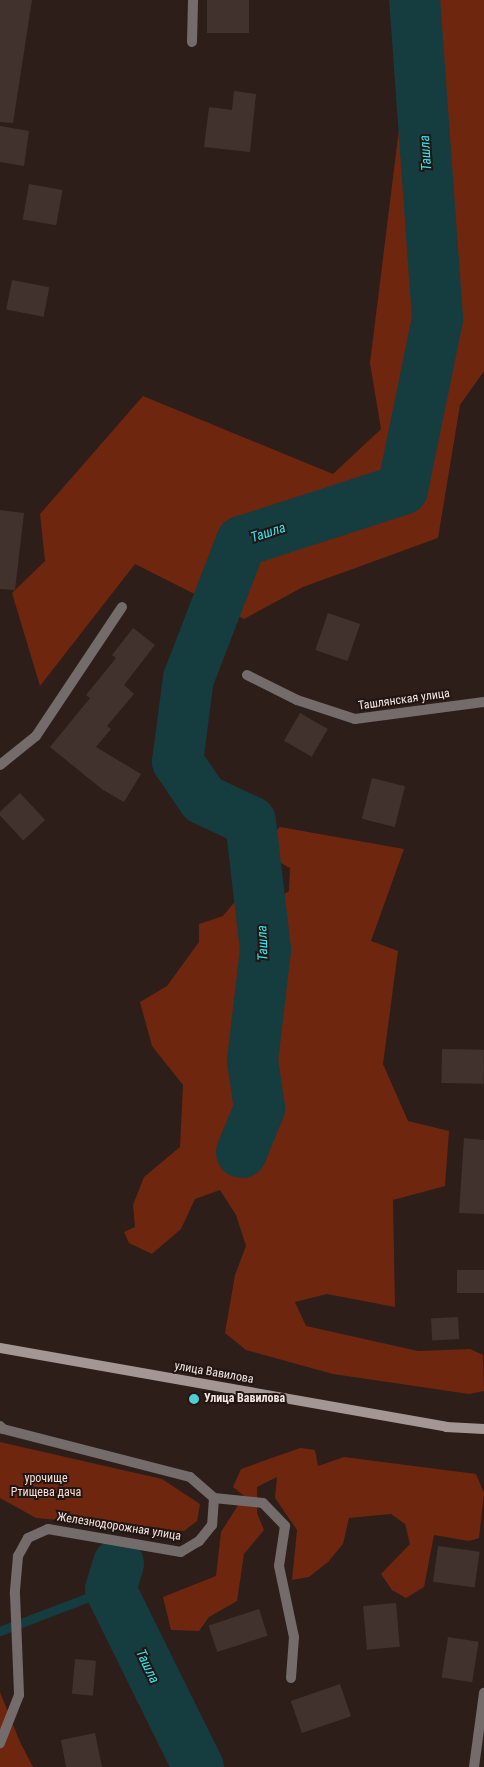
<!DOCTYPE html>
<html>
<head>
<meta charset="utf-8">
<style>
	body { margin:0 }
	#map { position:relative; width:484px; height:1767px; overflow:hidden; background:#2d1e1a; font-family:"Roboto Condensed",sans-serif }
	div>[style] { position:absolute }
	.green>* { inset:0; background:#6e260f }
	.stream>* { height:9px; margin:-4.5px; padding:0 4.5px; transform-origin:4.5px; border-radius:4.5px; background:#153c3f }
	.river>* { height:51px; margin:-25.5px; padding:0 25.5px; transform-origin:25.5px; border-radius:25.5px; background:#153c3f }
	.building>* { inset:0; background:#42322d; transform-origin:0 0 }
	.service>* { height:10px; margin:-5px; padding:0 5px; transform-origin:5px; border-radius:5px; background:#746c6a }
	.minor>* { height:10px; margin:-5px; padding:0 5px; transform-origin:5px; border-radius:5px; background:#746c6a }
	.secondary>* { height:10px; margin:-5px; padding:0 5px; transform-origin:5px; border-radius:5px; background:#a49692 }
	.dots>* { width:14px; height:14px; translate:-50% -50%; box-sizing:border-box; border:2px solid #231511; border-radius:50% }
	span { translate:-50% -50%; white-space:nowrap; text-align:center; line-height:1.15; -webkit-text-stroke:4px #231511; paint-order:stroke }
	.street-label { font-size:12px; color:#f1e6e3 }
	.poi-label { font-size:12px; color:#f1e6e3; font-weight:700 }
	.left { translate:0 -50%; text-align:left }
	.park-label { font-size:12px; color:#f6ded7 }
	.water-label { font-size:14px; color:#2beaf5; font-style:italic }
</style>
</head>
<body>
<div id="map">
	<div class="green">
		<i style="clip-path:polygon(415px 0,484px 0,484px 371px,460px 405px,438px 538px,303px 587px,244px 619px,135px 564px,40px 686px,12px 593px,45px 561px,40px 514px,143px 396px,333px 474px,381px 429px,370px 363px)"></i>
		<i style="clip-path:polygon(280px 827px,404px 849px,371px 941px,398px 951px,383px 1064px,408px 1121px,449px 1131px,445px 1186px,393px 1200px,395px 1307px,327px 1294px,295px 1302px,306px 1326px,418px 1351px,470px 1349px,483px 1355px,484px 1391px,469px 1394px,333px 1374px,246px 1350px,225px 1333px,235px 1275px,246px 1246px,236px 1215px,220px 1190px,195px 1199px,181px 1229px,152px 1254px,129px 1243px,124px 1232px,135px 1227px,133px 1205px,144px 1177px,180px 1147px,183px 1085px,152px 1046px,140px 1002px,167px 986px,199px 942px,199px 924px,223px 916px,237px 899px,266px 905px,289px 891px,290px 868px,255px 849px)"></i>
		<i style="clip-path:polygon(0 1442px,162px 1479px,200px 1504px,197px 1521px,184px 1531px,36px 1518px,0 1498px)"></i>
		<i style="clip-path:polygon(300px 1448px,315px 1450px,318px 1466px,344px 1457px,476px 1474px,484px 1493px,479px 1538px,469px 1541px,434px 1535px,424px 1587px,406px 1598px,392px 1590px,381px 1574px,410px 1544px,405px 1524px,391px 1514px,349px 1518px,343px 1544px,328px 1562px,309px 1577px,292px 1580px,297px 1530px,275px 1498px,277px 1477px,257px 1487px,257px 1513px,264px 1530px,244px 1554px,237px 1601px,209px 1617px,199px 1631px,171px 1630px,163px 1597px,216px 1576px,221px 1532px,244px 1496px,233px 1487px,241px 1469px)"></i>
		<i style="clip-path:polygon(0 1692px,20px 1742px,33px 1767px,0 1767px)"></i>
	</div>
	<div class="stream">
		<i style="left:0;top:1631px;width:118px;rotate:-20.9deg"></i>
	</div>
	<div class="river">
		<i style="left:241px;top:1152px;width:48px;rotate:-67.8deg"></i>
		<i style="left:259px;top:1108px;width:49px;rotate:-98.3deg"></i>
		<i style="left:252px;top:1060px;width:112px;rotate:-83.3deg"></i>
		<i style="left:265px;top:949px;width:129px;rotate:-96.7deg"></i>
		<i style="left:250px;top:821px;width:52px;rotate:-154.9deg"></i>
		<i style="left:203px;top:799px;width:46px;rotate:-124.4deg"></i>
		<i style="left:177px;top:761px;width:84px;rotate:-82.5deg"></i>
		<i style="left:188px;top:678px;width:147px;rotate:-68.9deg"></i>
		<i style="left:241px;top:541px;width:169px;rotate:-17.9deg"></i>
		<i style="left:402px;top:489px;width:175px;rotate:-78.4deg"></i>
		<i style="left:437px;top:318px;width:319px;rotate:-94.1deg"></i>
		<i style="left:118px;top:1563px;width:27px;rotate:107deg"></i>
		<i style="left:110px;top:1589px;width:199px;rotate:63.7deg"></i>
	</div>
	<div class="building">
		<i style="clip-path:polygon(0 0,32px 0,13px 123px,0 122px)"></i>
		<i style="left:207px;top:0;width:42px;height:33px"></i>
		<i style="clip-path:polygon(234px 91px,256px 94px,250px 152px,204px 147px,209px 107px,232px 110px)"></i>
		<i style="clip-path:polygon(0 126px,29px 131px,24px 166px,0 162px)"></i>
		<i style="left:29px;top:184px;width:34px;height:36px;rotate:10deg"></i>
		<i style="left:12px;top:280px;width:38px;height:30px;rotate:11deg"></i>
		<i style="clip-path:polygon(0 510px,24px 513px,15px 590px,0 589px)"></i>
		<i style="left:328px;top:613px;width:34px;height:39px;rotate:19deg"></i>
		<i style="clip-path:polygon(133px 628px,155px 645px,124px 685px,134px 694px,107px 726px,111px 729px,96px 747px,141px 774px,124px 802px,103px 790px,50px 747px,90px 698px,86px 695px,116px 658px,112px 655px)"></i>
		<i style="left:300px;top:713px;width:32px;height:32px;rotate:30deg"></i>
		<i style="left:372px;top:778px;width:34px;height:42px;rotate:14deg"></i>
		<i style="left:20px;top:793px;width:37px;height:30px;rotate:47deg"></i>
		<i style="left:442px;top:1049px;width:42px;height:34px;rotate:1deg"></i>
		<i style="clip-path:polygon(464px 1138px,484px 1140px,484px 1214px,459px 1213px)"></i>
		<i style="left:457px;top:1270px;width:27px;height:23px"></i>
		<i style="left:458px;top:1317px;width:22px;height:27px;rotate:87deg"></i>
		<i style="left:438px;top:1546px;width:42px;height:36px;rotate:8deg"></i>
		<i style="left:396px;top:1603px;width:44px;height:33px;rotate:85deg"></i>
		<i style="left:259px;top:1609px;width:28px;height:53px;rotate:72deg"></i>
		<i style="left:448px;top:1637px;width:31px;height:41px;rotate:9deg"></i>
		<i style="left:75px;top:1659px;width:21px;height:35px;rotate:5deg"></i>
		<i style="left:340px;top:1684px;width:34px;height:52px;rotate:71deg"></i>
		<i style="clip-path:polygon(95px 1733px,102px 1767px,66px 1767px,61px 1740px)"></i>
	</div>
	<div class="service">
		<i style="left:214px;top:1498px;width:49px;rotate:5.8deg"></i>
		<i style="left:263px;top:1503px;width:32px;rotate:46deg"></i>
		<i style="left:285px;top:1526px;width:40px;rotate:98.5deg"></i>
		<i style="left:279px;top:1566px;width:73px;rotate:78.1deg"></i>
		<i style="left:294px;top:1637px;width:41px;rotate:94.2deg"></i>
	</div>
	<div class="minor">
		<i style="left:192px;top:42px;width:42px;rotate:-88.6deg"></i>
		<i style="left:247px;top:675px;width:56px;rotate:26.6deg"></i>
		<i style="left:297px;top:700px;width:61px;rotate:18.1deg"></i>
		<i style="left:355px;top:719px;width:130px;rotate:-7.5deg"></i>
		<i style="left:0;top:765px;width:46px;rotate:-38.9deg"></i>
		<i style="left:36px;top:736px;width:155px;rotate:-56.3deg"></i>
		<i style="left:0;top:1426px;width:4px;rotate:45deg"></i>
		<i style="left:3px;top:1429px;width:193px;rotate:14.4deg"></i>
		<i style="left:190px;top:1477px;width:32px;rotate:41deg"></i>
		<i style="left:214px;top:1498px;width:27px;rotate:94deg"></i>
		<i style="left:212px;top:1525px;width:21px;rotate:129deg"></i>
		<i style="left:199px;top:1541px;width:21px;rotate:149deg"></i>
		<i style="left:181px;top:1552px;width:135px;rotate:-170.2deg"></i>
		<i style="left:48px;top:1529px;width:22px;rotate:156deg"></i>
		<i style="left:28px;top:1538px;width:21px;rotate:119deg"></i>
		<i style="left:18px;top:1556px;width:38px;rotate:95deg"></i>
		<i style="left:15px;top:1594px;width:101px;rotate:87.7deg"></i>
		<i style="left:19px;top:1695px;width:52px;rotate:111.6deg"></i>
		<i style="left:474px;top:1767px;width:75px;rotate:-82.3deg"></i>
	</div>
	<div class="secondary">
		<i style="left:0;top:1348px;width:453px;rotate:10deg"></i>
		<i style="left:446px;top:1427px;width:38px;rotate:3deg"></i>
	</div>
	<div class="dots">
		<i style="left:194px;top:1399px;background:#51ccd4"></i>
	</div>
	<div class="street-label">
		<span style="left:404px;top:700px;rotate:-8deg">Ташлянская улица</span>
		<span style="left:214px;top:1373px;rotate:10deg">улица Вавилова</span>
		<span style="left:119px;top:1527px;rotate:9deg">Железнодорожная улица</span>
	</div>
	<div class="poi-label">
		<span class="left" style="left:204px;top:1399px">Улица Вавилова</span>
	</div>
	<div class="park-label">
		<span style="left:46px;top:1486px">урочище<br>Ртищева дача</span>
	</div>
	<div class="water-label">
		<span style="left:425px;top:153px;rotate:-94deg">Ташла</span>
		<span style="left:268px;top:532px;rotate:-18deg">Ташла</span>
		<span style="left:262px;top:943px;rotate:-92deg">Ташла</span>
		<span style="left:148px;top:1666px;rotate:64deg">Ташла</span>
	</div>
</div>
</body>
</html>
